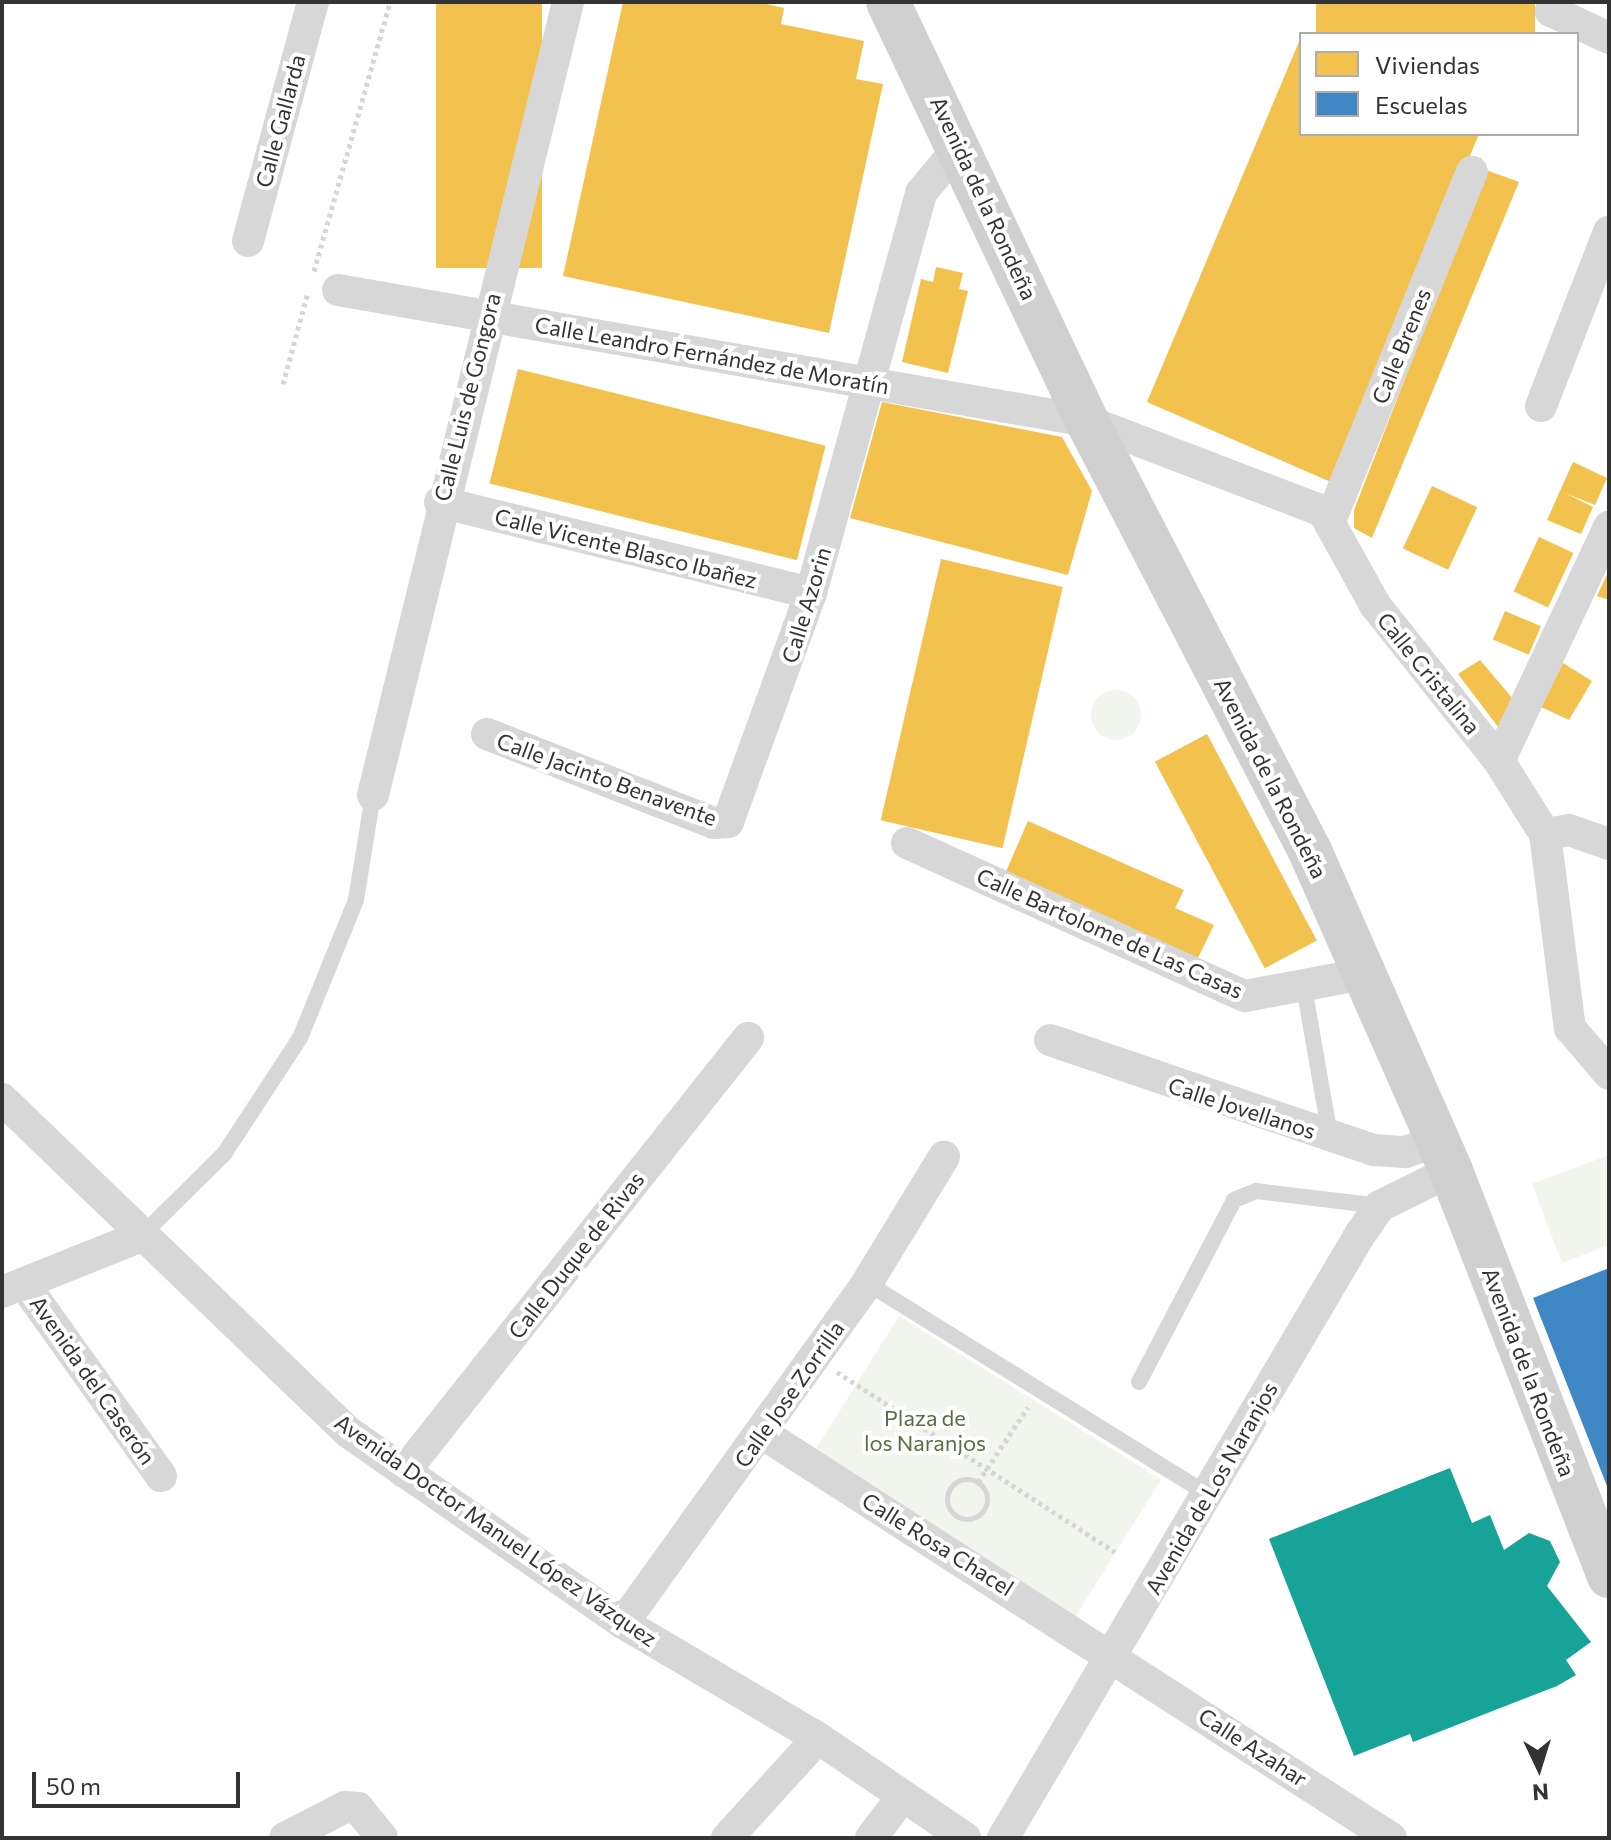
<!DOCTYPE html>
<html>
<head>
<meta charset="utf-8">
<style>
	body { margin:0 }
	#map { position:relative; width:1611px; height:1840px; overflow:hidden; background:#fff; font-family:Commissioner,sans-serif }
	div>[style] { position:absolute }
	.green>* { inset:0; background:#f1f5ed; transform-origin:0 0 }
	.round { border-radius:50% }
	.homes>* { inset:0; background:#f2c14e; transform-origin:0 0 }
	.schools>* { inset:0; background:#3f88c5 }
	.public>* { inset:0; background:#17a398 }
	.path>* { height:5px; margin-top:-2.5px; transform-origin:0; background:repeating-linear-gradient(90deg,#d6d6d6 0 4px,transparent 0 8px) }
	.path>.ring { margin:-2.5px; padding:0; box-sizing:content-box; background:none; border:5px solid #d6d6d6; border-radius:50% }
	.lane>* { height:16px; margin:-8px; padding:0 8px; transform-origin:8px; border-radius:8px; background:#d7d7d7 }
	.street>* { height:32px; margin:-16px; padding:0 16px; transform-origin:16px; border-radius:16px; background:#d7d7d7 }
	.secondary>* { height:44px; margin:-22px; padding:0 22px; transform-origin:22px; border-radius:22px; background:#d0d0d0 }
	span { translate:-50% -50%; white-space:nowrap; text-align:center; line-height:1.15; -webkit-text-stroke:8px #fff; paint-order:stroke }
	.street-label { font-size:22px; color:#333 }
	.park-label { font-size:22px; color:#56703f }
	.frame { position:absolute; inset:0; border:4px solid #333; pointer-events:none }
	.legend { position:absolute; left:1299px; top:32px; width:280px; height:104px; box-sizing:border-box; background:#fff; border:2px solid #adadad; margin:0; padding:10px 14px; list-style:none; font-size:24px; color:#333 }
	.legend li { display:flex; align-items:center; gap:16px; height:40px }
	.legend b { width:40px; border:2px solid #adadad }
	.north { position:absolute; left:1499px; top:1728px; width:80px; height:80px; -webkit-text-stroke:6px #fff; paint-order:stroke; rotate:176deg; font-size:22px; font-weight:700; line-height:32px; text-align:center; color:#333 }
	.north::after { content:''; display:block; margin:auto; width:28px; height:36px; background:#333; clip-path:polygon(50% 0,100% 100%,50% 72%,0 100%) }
	.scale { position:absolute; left:32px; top:1772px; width:208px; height:36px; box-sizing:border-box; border:4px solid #333; border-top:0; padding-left:10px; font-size:24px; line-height:28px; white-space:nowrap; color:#333; -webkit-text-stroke:6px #fff; paint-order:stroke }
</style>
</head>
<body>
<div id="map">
	<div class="green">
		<i class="round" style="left:1091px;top:690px;width:50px;height:50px"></i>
		<i style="clip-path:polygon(1609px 1155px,1609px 1245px,1562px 1263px,1532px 1184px)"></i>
		<i style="left:899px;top:1316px;width:309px;height:164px;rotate:32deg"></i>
	</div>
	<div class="homes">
		<i style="left:436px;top:2px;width:106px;height:266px"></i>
		<i style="clip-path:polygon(623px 2px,757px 2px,784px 8px,781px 24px,864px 41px,856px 79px,883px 84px,829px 333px,563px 276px)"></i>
		<i style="left:1316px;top:2px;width:219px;height:35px"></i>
		<i style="clip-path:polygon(1301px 37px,1301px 134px,1479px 134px,1333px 483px,1147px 402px)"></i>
		<i style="clip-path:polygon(1486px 170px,1519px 182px,1372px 538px,1354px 528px,1354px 510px)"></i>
		<i style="clip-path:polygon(936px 267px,963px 273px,959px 289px,968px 291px,948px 373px,902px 362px,921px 279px,933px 282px)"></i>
		<i style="left:518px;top:369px;width:317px;height:118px;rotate:14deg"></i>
		<i style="clip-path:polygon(882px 402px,1062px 437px,1092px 491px,1068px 575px,850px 518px)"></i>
		<i style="clip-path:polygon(1573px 462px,1607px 478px,1595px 505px,1565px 493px,1593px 507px,1581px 534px,1547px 520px)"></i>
		<i style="left:1432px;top:486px;width:50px;height:69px;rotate:25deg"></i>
		<i style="left:1539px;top:537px;width:38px;height:60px;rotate:25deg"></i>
		<i style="left:941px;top:559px;width:125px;height:268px;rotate:13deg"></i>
		<i style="clip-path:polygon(1609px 570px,1609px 600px,1597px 596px)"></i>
		<i style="left:1505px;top:611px;width:39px;height:31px;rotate:23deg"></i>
		<i style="clip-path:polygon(1480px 660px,1513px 699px,1499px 728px,1458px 674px)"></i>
		<i style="clip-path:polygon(1563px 663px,1592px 681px,1569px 720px,1541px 707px)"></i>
		<i style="left:1207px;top:734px;width:234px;height:59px;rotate:62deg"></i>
		<i style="clip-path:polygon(1028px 821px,1184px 890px,1175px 908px,1214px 925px,1196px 962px,1004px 876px)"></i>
	</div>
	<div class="schools">
		<i style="clip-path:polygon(1609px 1268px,1609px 1491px,1533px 1298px)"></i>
	</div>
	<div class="public">
		<i style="clip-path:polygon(1450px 1468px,1472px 1523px,1490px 1515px,1504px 1550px,1529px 1533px,1550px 1541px,1560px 1562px,1547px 1586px,1591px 1642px,1566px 1660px,1576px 1675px,1557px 1686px,1413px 1742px,1410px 1734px,1354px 1756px,1269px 1539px)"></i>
	</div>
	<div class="path">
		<i style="left:314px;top:271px;width:280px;rotate:-74.2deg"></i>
		<i style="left:283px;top:384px;width:95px;rotate:-74.8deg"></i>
		<i style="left:837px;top:1372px;width:331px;rotate:32.9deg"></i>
		<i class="ring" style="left:947px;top:1479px;width:35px;height:35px"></i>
		<i style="left:978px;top:1482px;width:90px;rotate:-56.3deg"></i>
	</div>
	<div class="lane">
		<i style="left:1304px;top:987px;width:151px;rotate:80.1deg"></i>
		<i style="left:141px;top:1236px;width:117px;rotate:-44.7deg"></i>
		<i style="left:224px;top:1154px;width:139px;rotate:-56.8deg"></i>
		<i style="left:300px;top:1038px;width:149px;rotate:-67.9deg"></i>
		<i style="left:356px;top:900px;width:106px;rotate:-80.8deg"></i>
		<i style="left:867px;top:1283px;width:399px;rotate:31.8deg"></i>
		<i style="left:1139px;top:1382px;width:205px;rotate:-62.4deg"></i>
		<i style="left:1234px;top:1200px;width:24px;rotate:-22deg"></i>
		<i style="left:1256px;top:1191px;width:125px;rotate:6.9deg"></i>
	</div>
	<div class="street">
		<i style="left:1557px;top:2px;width:11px;rotate:124deg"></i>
		<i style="left:1551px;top:11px;width:64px;rotate:25deg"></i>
		<i style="left:248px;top:241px;width:248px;rotate:-74.8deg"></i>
		<i style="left:338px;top:290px;width:760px;rotate:9.92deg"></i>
		<i style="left:1087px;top:421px;width:253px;rotate:20.9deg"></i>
		<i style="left:1323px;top:511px;width:107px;rotate:61deg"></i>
		<i style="left:1375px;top:605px;width:199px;rotate:51.5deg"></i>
		<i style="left:1499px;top:761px;width:86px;rotate:57.8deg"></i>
		<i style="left:1545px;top:834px;width:196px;rotate:82.7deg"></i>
		<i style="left:1570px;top:1028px;width:60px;rotate:49.7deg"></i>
		<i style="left:1541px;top:406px;width:187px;rotate:-68.7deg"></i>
		<i style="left:440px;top:502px;width:382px;rotate:13.8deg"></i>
		<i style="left:1330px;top:521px;width:377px;rotate:-67.9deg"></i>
		<i style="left:487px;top:734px;width:244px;rotate:21.4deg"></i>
		<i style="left:714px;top:823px;width:14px;rotate:-4deg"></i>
		<i style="left:728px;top:822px;width:244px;rotate:-70.1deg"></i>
		<i style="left:811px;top:593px;width:415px;rotate:-74.6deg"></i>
		<i style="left:921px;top:193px;width:61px;rotate:-50.3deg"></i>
		<i style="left:1499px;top:761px;width:259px;rotate:-64.8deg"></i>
		<i style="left:373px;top:795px;width:817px;rotate:-76.18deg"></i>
		<i style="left:1545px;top:834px;width:24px;rotate:-9deg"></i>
		<i style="left:1569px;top:830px;width:42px;rotate:19.3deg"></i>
		<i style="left:907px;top:843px;width:371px;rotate:24.4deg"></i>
		<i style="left:1245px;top:996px;width:121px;rotate:-10.5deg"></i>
		<i style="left:1050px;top:1040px;width:342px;rotate:18.8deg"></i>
		<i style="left:1374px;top:1150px;width:31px;rotate:4deg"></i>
		<i style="left:1405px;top:1152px;width:34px;rotate:-19deg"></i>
		<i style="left:2px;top:1099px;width:480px;rotate:43.9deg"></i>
		<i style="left:348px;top:1432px;width:335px;rotate:34.8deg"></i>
		<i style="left:623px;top:1623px;width:226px;rotate:30.5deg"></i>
		<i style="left:818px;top:1738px;width:178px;rotate:34.2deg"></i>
		<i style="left:24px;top:1284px;width:236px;rotate:54.5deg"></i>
		<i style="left:2px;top:1292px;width:150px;rotate:-21.9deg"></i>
		<i style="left:762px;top:1433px;width:748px;rotate:32.78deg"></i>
		<i style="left:404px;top:1472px;width:554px;rotate:-51.6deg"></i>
		<i style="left:623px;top:1623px;width:418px;rotate:-54.3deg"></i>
		<i style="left:867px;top:1283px;width:148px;rotate:-58.6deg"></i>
		<i style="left:285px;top:1838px;width:68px;rotate:-27.3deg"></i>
		<i style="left:345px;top:1807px;width:13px;rotate:4deg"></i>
		<i style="left:358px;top:1808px;width:38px;rotate:51deg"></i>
		<i style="left:727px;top:1838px;width:135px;rotate:-47.7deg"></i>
		<i style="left:871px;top:1838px;width:51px;rotate:-52.9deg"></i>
		<i style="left:1003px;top:1838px;width:703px;rotate:-59.39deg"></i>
		<i style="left:1361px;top:1233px;width:33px;rotate:-55deg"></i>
		<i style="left:1380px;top:1206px;width:79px;rotate:-26.2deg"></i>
	</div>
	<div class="secondary">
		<i style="left:888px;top:2px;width:464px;rotate:64.6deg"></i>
		<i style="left:1087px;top:421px;width:484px;rotate:62.6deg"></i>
		<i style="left:1310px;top:851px;width:350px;rotate:66.2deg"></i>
		<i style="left:1451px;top:1171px;width:435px;rotate:68.7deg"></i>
	</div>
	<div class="street-label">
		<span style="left:280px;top:121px;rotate:-75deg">Calle Gallarda</span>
		<span style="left:984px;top:198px;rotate:65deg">Avenida de la Rondeña</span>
		<span style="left:1401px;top:346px;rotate:-68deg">Calle Brenes</span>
		<span style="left:712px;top:355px;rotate:10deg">Calle Leandro Fernández de Moratín</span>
		<span style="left:467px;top:397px;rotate:-76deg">Calle Luis de Gongora</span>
		<span style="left:626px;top:548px;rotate:14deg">Calle Vicente Blasco Ibañez</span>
		<span style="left:806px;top:605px;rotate:-73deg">Calle Azorin</span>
		<span style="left:1429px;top:673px;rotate:51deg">Calle Cristalina</span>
		<span style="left:1271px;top:778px;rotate:63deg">Avenida de la Rondeña</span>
		<span style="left:607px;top:779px;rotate:20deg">Calle Jacinto Benavente</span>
		<span style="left:1110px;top:933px;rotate:24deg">Calle Bartolome de Las Casas</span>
		<span style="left:1242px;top:1108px;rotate:18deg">Calle Jovellanos</span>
		<span style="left:576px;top:1255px;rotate:-52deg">Calle Duque de Rivas</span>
		<span style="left:1529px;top:1372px;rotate:69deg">Avenida de la Rondeña</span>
		<span style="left:93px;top:1380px;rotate:55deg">Avenida del Caserón</span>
		<span style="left:789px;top:1394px;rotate:-55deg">Calle Jose Zorrilla</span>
		<span style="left:1211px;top:1488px;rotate:-60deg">Avenida de Los Naranjos</span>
		<span style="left:496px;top:1530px;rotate:35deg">Avenida Doctor Manuel López Vázquez</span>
		<span style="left:938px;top:1544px;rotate:32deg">Calle Rosa Chacel</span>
		<span style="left:1253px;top:1747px;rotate:33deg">Calle Azahar</span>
	</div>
	<div class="park-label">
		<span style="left:925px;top:1430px">Plaza de<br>los Naranjos</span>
	</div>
	<div class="frame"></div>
	<ul class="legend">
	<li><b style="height:22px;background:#f2c14e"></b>Viviendas</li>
	<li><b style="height:22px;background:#3f88c5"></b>Escuelas</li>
	</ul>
	<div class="north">N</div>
	<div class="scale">50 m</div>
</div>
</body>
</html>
